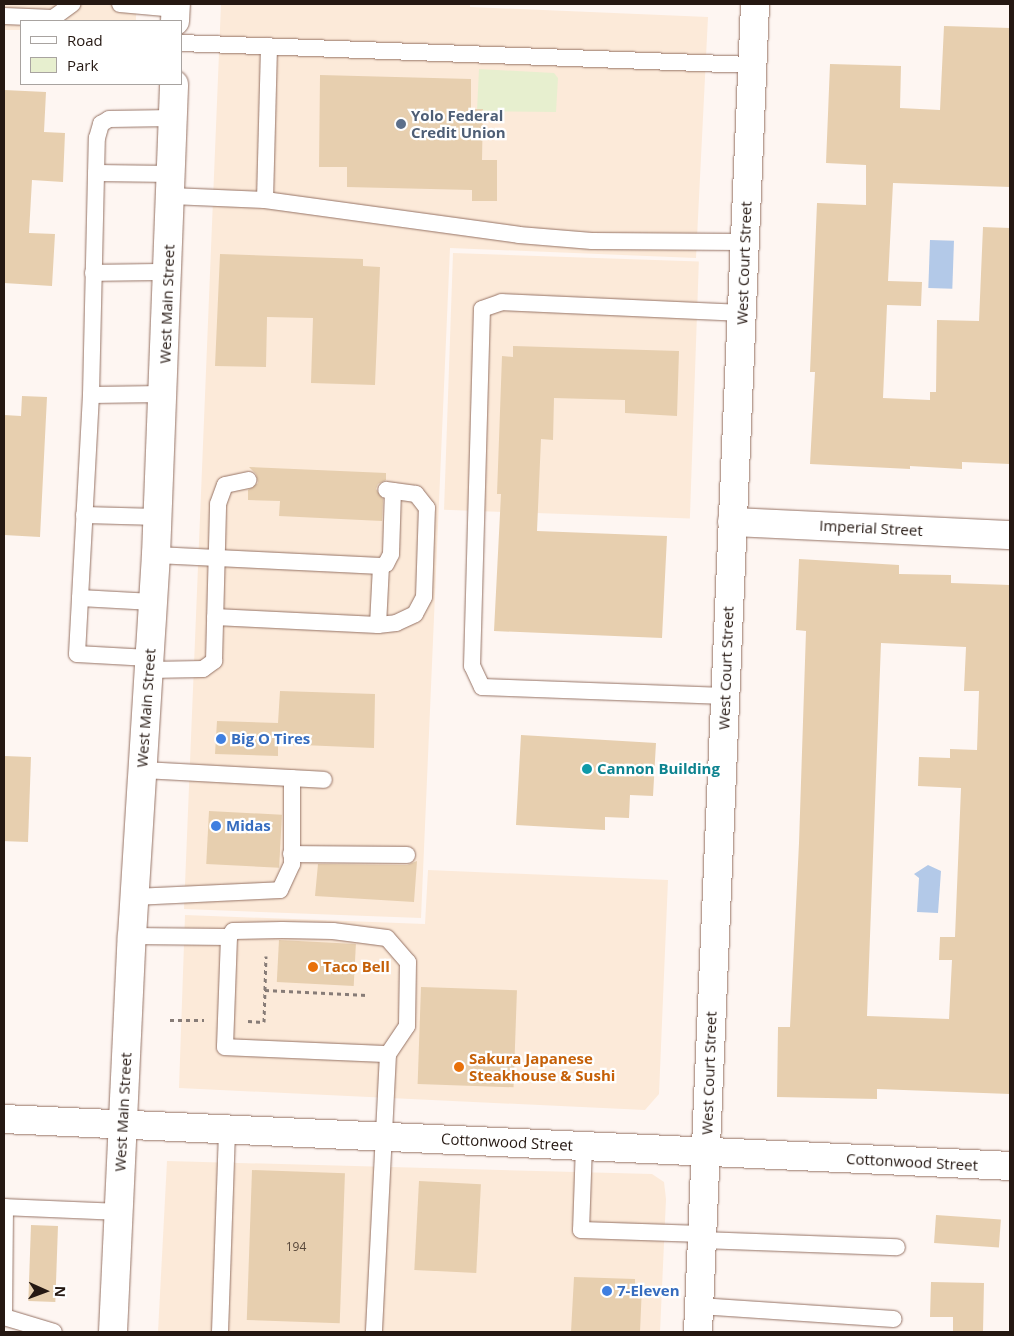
<!DOCTYPE html>
<html>
<head>
<meta charset="utf-8">
<style>
	body { margin:0 }
	#map { position:relative; width:1014px; height:1336px; overflow:hidden; background:#fef6f2; font-family:"Open Sans",sans-serif }
	div>[style] { position:absolute }
	.commercial>* { inset:0; background:#fcead9; transform-origin:0 0 }
	.green>* { inset:0; background:#e7efcf }
	.water>* { inset:0; background:#b3c9e8; transform-origin:0 0 }
	.building>* { inset:0; background:#e7cfaf; transform-origin:0 0 }
	.path>* { height:3px; margin-top:-1.5px; transform-origin:0; background:repeating-linear-gradient(90deg,#877c77 0 4px,transparent 0 8px) }
	.roads { filter:drop-shadow(0 0 1px #967365) drop-shadow(0 0 1px #967365) }
	.service>* { height:16px; margin:-8px; padding:0 8px; transform-origin:8px; border-radius:8px; background:#fff }
	.minor>* { height:28px; margin:-14px; padding:0 14px; transform-origin:14px; border-radius:14px; background:#fff }
	.tertiary>* { height:28px; margin:-14px; padding:0 14px; transform-origin:14px; border-radius:14px; background:#fff }
	.primary>* { height:28px; margin:-14px; padding:0 14px; transform-origin:14px; border-radius:14px; background:#fff }
	.dots>* { width:14px; height:14px; translate:-50% -50%; box-sizing:border-box; border:2px solid #fff; border-radius:50% }
	span { translate:-50% -50%; white-space:nowrap; text-align:center; line-height:1.15; -webkit-text-stroke:4.5px #fff; paint-order:stroke }
	.number-label { font-size:12px; color:#564639 }
	.number-label span { -webkit-text-stroke-width:0 }
	.service-label { font-size:15px; color:#4e5e75; font-weight:700 }
	.left { translate:0 -50%; text-align:left }
	.street-label { font-size:15px; color:#251812 }
	.shop-label { font-size:15px; color:#366cbe; font-weight:700 }
	.culture-label { font-size:15px; color:#0d838f; font-weight:700 }
	.food-label { font-size:15px; color:#c56008; font-weight:700 }
	.frame { position:absolute; inset:0; border:5px solid #251812; pointer-events:none }
	.legend { position:absolute; left:20px; top:20px; width:162px; height:65px; box-sizing:border-box; background:#fff; border:1px solid #a8a3a0; margin:0; padding:6px 9px; list-style:none; font-size:15px; color:#251812 }
	.legend li { display:flex; align-items:center; gap:10px; height:25px }
	.legend b { width:25px; border:1px solid #a8a3a0 }
	.north { position:absolute; left:20px; top:1266px; width:50px; height:50px; -webkit-text-stroke:4px #fff; paint-order:stroke; rotate:92deg; font-size:14px; font-weight:700; line-height:20px; text-align:center; color:#251812 }
	.north::after { content:''; display:block; margin:auto; width:18px; height:22px; background:#251812; clip-path:polygon(50% 0,100% 100%,50% 72%,0 100%) }
</style>
</head>
<body>
<div id="map">
	<div class="commercial">
		<i style="clip-path:polygon(4px 4px,136px 4px,136px 21px,21px 21px,21px 30px,4px 30px)"></i>
		<i style="clip-path:polygon(221px 4px,470px 4px,470px 7px,708px 17px,696px 258px,450px 248px,421px 918px,184px 909px)"></i>
		<i style="left:453px;top:253px;width:246px;height:257px;rotate:2deg"></i>
		<i style="clip-path:polygon(428px 870px,668px 880px,659px 1094px,645px 1110px,179px 1088px,185px 915px,425px 924px)"></i>
		<i style="clip-path:polygon(167px 1161px,652px 1174px,664px 1182px,666px 1199px,660px 1332px,158px 1332px)"></i>
	</div>
	<div class="green">
		<i style="clip-path:polygon(479px 69px,554px 73px,558px 78px,556px 112px,477px 111px)"></i>
	</div>
	<div class="water">
		<i style="left:930px;top:240px;width:24px;height:48px;rotate:2deg"></i>
		<i style="clip-path:polygon(928px 865px,941px 871px,938px 913px,917px 912px,919px 878px,914px 874px)"></i>
	</div>
	<div class="building">
		<i style="clip-path:polygon(944px 26px,1010px 28px,1010px 187px,893px 183px,888px 281px,922px 282px,921px 306px,887px 305px,883px 398px,930px 400px,930px 392px,936px 392px,937px 320px,979px 321px,983px 227px,1010px 228px,1010px 464px,962px 462px,962px 469px,910px 466px,910px 469px,810px 464px,815px 372px,810px 372px,817px 203px,866px 205px,866px 165px,826px 163px,830px 64px,901px 66px,900px 108px,940px 110px)"></i>
		<i style="clip-path:polygon(320px 75px,471px 79px,471px 109px,483px 109px,482px 160px,497px 160px,497px 201px,472px 201px,472px 190px,347px 187px,347px 167px,319px 167px)"></i>
		<i style="clip-path:polygon(4px 90px,46px 92px,44px 132px,65px 133px,63px 182px,32px 180px,29px 233px,55px 234px,52px 286px,4px 283px)"></i>
		<i style="clip-path:polygon(220px 254px,363px 259px,363px 266px,380px 267px,375px 385px,311px 383px,313px 318px,267px 317px,266px 367px,215px 366px)"></i>
		<i style="clip-path:polygon(513px 346px,679px 351px,677px 416px,625px 413px,625px 400px,554px 398px,553px 440px,541px 439px,537px 531px,667px 536px,662px 638px,494px 631px,501px 494px,497px 494px,502px 356px,513px 357px)"></i>
		<i style="clip-path:polygon(22px 396px,47px 397px,40px 537px,4px 535px,4px 415px,21px 416px)"></i>
		<i style="clip-path:polygon(249px 467px,386px 473px,386px 480px,378px 484px,376px 489px,383px 499px,382px 521px,279px 516px,280px 501px,248px 500px,248px 490px,258px 483px,256px 474px)"></i>
		<i style="clip-path:polygon(evenodd,799px 559px,899px 565px,899px 574px,951px 575px,951px 583px,1010px 585px,1010px 1094px,877px 1089px,877px 1099px,777px 1097px,778px 1027px,790px 1027px,799px 843px,806px 631px,796px 630px,799px 559px,881px 643px,966px 647px,964px 691px,979px 691px,977px 750px,950px 749px,950px 758px,919px 757px,918px 786px,961px 788px,955px 937px,940px 937px,939px 960px,952px 960px,949px 1019px,867px 1016px,881px 643px)"></i>
		<i style="clip-path:polygon(280px 691px,375px 694px,374px 748px,278px 744px,278px 756px,215px 754px,217px 721px,278px 723px)"></i>
		<i style="clip-path:polygon(521px 735px,656px 743px,653px 796px,630px 795px,629px 818px,605px 817px,605px 830px,516px 825px)"></i>
		<i style="left:4px;top:756px;width:27px;height:85px;rotate:2deg"></i>
		<i style="left:209px;top:811px;width:73px;height:53px;rotate:3deg"></i>
		<i style="clip-path:polygon(417px 861px,414px 902px,315px 896px,318px 864px,407px 865px)"></i>
		<i style="left:279px;top:940px;width:77px;height:42px;rotate:3deg"></i>
		<i style="left:421px;top:987px;width:96px;height:97px;rotate:2deg"></i>
		<i style="left:252px;top:1170px;width:93px;height:150px;rotate:2deg"></i>
		<i style="left:419px;top:1181px;width:62px;height:89px;rotate:3deg"></i>
		<i style="left:936px;top:1215px;width:65px;height:28px;rotate:4deg"></i>
		<i style="left:31px;top:1225px;width:27px;height:76px;rotate:2deg"></i>
		<i style="clip-path:polygon(574px 1277px,635px 1279px,635px 1286px,642px 1286px,640px 1332px,571px 1332px)"></i>
		<i style="clip-path:polygon(931px 1282px,984px 1283px,983px 1332px,953px 1332px,953px 1317px,930px 1317px)"></i>
	</div>
	<div class="path">
		<i style="left:265px;top:990px;width:102px;rotate:2.8deg"></i>
		<i style="left:170px;top:1020px;width:34px"></i>
		<i style="left:248px;top:1021px;width:16px;rotate:4deg"></i>
		<i style="left:264px;top:1022px;width:66px;rotate:-88.3deg"></i>
	</div>
	<div class="roads">
		<div class="service">
			<i style="left:120px;top:4px;width:56px;rotate:5.1deg"></i>
			<i style="left:4px;top:16px;width:49px;rotate:2.3deg"></i>
			<i style="left:53px;top:18px;width:24px;rotate:-36deg"></i>
			<i style="left:181px;top:43px;width:571px;rotate:2.21deg"></i>
			<i style="left:96px;top:173px;width:76px;rotate:0.8deg"></i>
			<i style="left:171px;top:196px;width:94px;rotate:2.4deg"></i>
			<i style="left:265px;top:200px;width:256px;rotate:7.8deg"></i>
			<i style="left:519px;top:235px;width:73px;rotate:4.7deg"></i>
			<i style="left:592px;top:241px;width:152px;rotate:0.4deg"></i>
			<i style="left:265px;top:200px;width:154px;rotate:-88.5deg"></i>
			<i style="left:93px;top:273px;width:75px;rotate:-0.8deg"></i>
			<i style="left:91px;top:395px;width:257px;rotate:-88.7deg"></i>
			<i style="left:97px;top:138px;width:15px;rotate:-74deg"></i>
			<i style="left:101px;top:124px;width:9px;rotate:-32deg"></i>
			<i style="left:109px;top:119px;width:64px;rotate:-0.9deg"></i>
			<i style="left:84px;top:515px;width:74px;rotate:1.5deg"></i>
			<i style="left:156px;top:555px;width:225px;rotate:2.8deg"></i>
			<i style="left:381px;top:566px;width:5px;rotate:-22deg"></i>
			<i style="left:386px;top:564px;width:11px;rotate:-63deg"></i>
			<i style="left:391px;top:554px;width:63px;rotate:-88.2deg"></i>
			<i style="left:80px;top:598px;width:73px;rotate:3.1deg"></i>
			<i style="left:215px;top:617px;width:163px;rotate:2.8deg"></i>
			<i style="left:378px;top:625px;width:18px;rotate:-6deg"></i>
			<i style="left:396px;top:623px;width:21px;rotate:-25deg"></i>
			<i style="left:415px;top:614px;width:19px;rotate:-62deg"></i>
			<i style="left:424px;top:597px;width:89px;rotate:-88.1deg"></i>
			<i style="left:427px;top:508px;width:18px;rotate:-128deg"></i>
			<i style="left:416px;top:494px;width:30px;rotate:-172deg"></i>
			<i style="left:378px;top:625px;width:59px;rotate:-87.1deg"></i>
			<i style="left:149px;top:658px;width:72px;rotate:-176.8deg"></i>
			<i style="left:77px;top:654px;width:56px;rotate:-86.9deg"></i>
			<i style="left:80px;top:598px;width:203px;rotate:-86.9deg"></i>
			<i style="left:91px;top:395px;width:72px;rotate:-0.8deg"></i>
			<i style="left:148px;top:670px;width:55px;rotate:-1deg"></i>
			<i style="left:203px;top:669px;width:14px;rotate:-36deg"></i>
			<i style="left:214px;top:661px;width:157px;rotate:-88.5deg"></i>
			<i style="left:218px;top:504px;width:20px;rotate:-70deg"></i>
			<i style="left:225px;top:485px;width:24px;rotate:-12deg"></i>
			<i style="left:725px;top:696px;width:243px;rotate:-177.9deg"></i>
			<i style="left:482px;top:687px;width:23px;rotate:-115deg"></i>
			<i style="left:472px;top:666px;width:357px;rotate:-88.4deg"></i>
			<i style="left:482px;top:309px;width:21px;rotate:-19deg"></i>
			<i style="left:502px;top:302px;width:239px;rotate:2.6deg"></i>
			<i style="left:142px;top:770px;width:182px;rotate:3.1deg"></i>
			<i style="left:291px;top:854px;width:116px;rotate:0.5deg"></i>
			<i style="left:134px;top:897px;width:146px;rotate:-2.7deg"></i>
			<i style="left:280px;top:890px;width:29px;rotate:-65deg"></i>
			<i style="left:292px;top:864px;width:86px;rotate:-90deg"></i>
			<i style="left:132px;top:936px;width:97px;rotate:0.6deg"></i>
			<i style="left:229px;top:937px;width:110px;rotate:92.1deg"></i>
			<i style="left:225px;top:1047px;width:163px;rotate:2.5deg"></i>
			<i style="left:388px;top:1054px;width:278px;rotate:92.9deg"></i>
			<i style="left:229px;top:937px;width:7px;rotate:-56deg"></i>
			<i style="left:233px;top:931px;width:49px;rotate:-1.2deg"></i>
			<i style="left:282px;top:930px;width:51px;rotate:1.1deg"></i>
			<i style="left:333px;top:931px;width:54px;rotate:7.4deg"></i>
			<i style="left:387px;top:938px;width:32px;rotate:49deg"></i>
			<i style="left:408px;top:962px;width:64px;rotate:90.9deg"></i>
			<i style="left:407px;top:1026px;width:34px;rotate:124deg"></i>
			<i style="left:584px;top:1145px;width:85px;rotate:92deg"></i>
			<i style="left:581px;top:1230px;width:121px;rotate:1.9deg"></i>
			<i style="left:4px;top:1207px;width:115px;rotate:2.5deg"></i>
			<i style="left:5px;top:1207px;width:110px;rotate:90.5deg"></i>
			<i style="left:4px;top:1317px;width:52px;rotate:16.7deg"></i>
			<i style="left:702px;top:1240px;width:195px;rotate:2.1deg"></i>
			<i style="left:699px;top:1306px;width:195px;rotate:3.8deg"></i>
			<i style="left:220px;top:1332px;width:204px;rotate:-88deg"></i>
		</div>
		<div class="minor">
			<i style="left:732px;top:522px;width:278px;rotate:2.7deg"></i>
		</div>
		<div class="tertiary">
			<i style="left:4px;top:1119px;width:1007px;rotate:2.67deg"></i>
			<i style="left:698px;top:1332px;width:1329px;rotate:-87.54deg"></i>
		</div>
		<div class="primary">
			<i style="left:175px;top:21px;width:17px;rotate:-87deg"></i>
			<i style="left:113px;top:1332px;width:396px;rotate:-87.3deg"></i>
			<i style="left:132px;top:936px;width:382px;rotate:-86.4deg"></i>
			<i style="left:156px;top:555px;width:471px;rotate:-87.8deg"></i>
		</div>
	</div>
	<div class="dots">
		<i style="left:401px;top:124px;background:#5c6f8a"></i>
		<i style="left:221px;top:739px;background:#3f7fe0"></i>
		<i style="left:587px;top:769px;background:#0f9aa8"></i>
		<i style="left:216px;top:826px;background:#3f7fe0"></i>
		<i style="left:313px;top:967px;background:#e8710a"></i>
		<i style="left:459px;top:1067px;background:#e8710a"></i>
		<i style="left:607px;top:1291px;background:#3f7fe0"></i>
	</div>
	<div class="number-label">
		<span style="left:296px;top:1247px">194</span>
	</div>
	<div class="service-label">
		<span class="left" style="left:411px;top:124px">Yolo Federal<br>Credit Union</span>
	</div>
	<div class="street-label">
		<span style="left:744px;top:263px;rotate:-88deg">West Court Street</span>
		<span style="left:167px;top:304px;rotate:-88deg">West Main Street</span>
		<span style="left:871px;top:528px;rotate:3deg">Imperial Street</span>
		<span style="left:726px;top:668px;rotate:-88deg">West Court Street</span>
		<span style="left:146px;top:708px;rotate:-86deg">West Main Street</span>
		<span style="left:709px;top:1073px;rotate:-88deg">West Court Street</span>
		<span style="left:123px;top:1112px;rotate:-87deg">West Main Street</span>
		<span style="left:507px;top:1142px;rotate:3deg">Cottonwood Street</span>
		<span style="left:912px;top:1162px;rotate:3deg">Cottonwood Street</span>
	</div>
	<div class="shop-label">
		<span class="left" style="left:231px;top:739px">Big O Tires</span>
		<span class="left" style="left:226px;top:826px">Midas</span>
		<span class="left" style="left:617px;top:1291px">7-Eleven</span>
	</div>
	<div class="culture-label">
		<span class="left" style="left:597px;top:769px">Cannon Building</span>
	</div>
	<div class="food-label">
		<span class="left" style="left:323px;top:967px">Taco Bell</span>
		<span class="left" style="left:469px;top:1067px">Sakura Japanese<br>Steakhouse &amp; Sushi</span>
	</div>
	<div class="frame"></div>
	<ul class="legend">
	<li><b style="height:6px;background:#fff"></b>Road</li>
	<li><b style="height:14px;background:#e7efcf"></b>Park</li>
	</ul>
	<div class="north">N</div>
</div>
</body>
</html>
